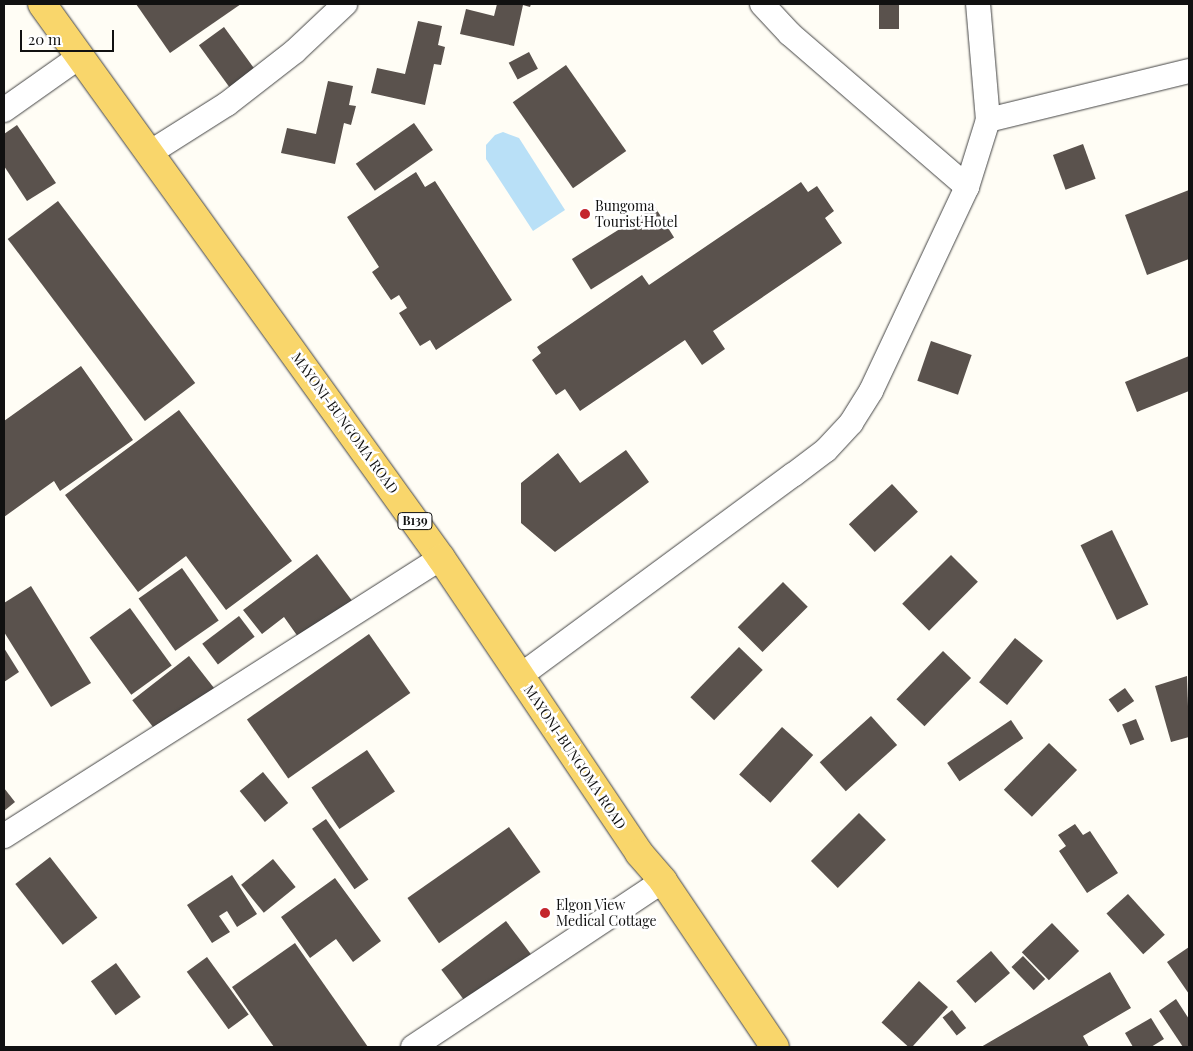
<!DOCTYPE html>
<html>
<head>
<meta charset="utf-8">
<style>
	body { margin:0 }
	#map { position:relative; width:1193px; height:1051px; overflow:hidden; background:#fffdf5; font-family:"Playfair Display",serif }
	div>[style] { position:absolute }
	.water>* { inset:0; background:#b9e0f7 }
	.building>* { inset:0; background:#5a524d; transform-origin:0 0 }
	.roads { filter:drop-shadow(0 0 1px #444) drop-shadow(0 0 1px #444) }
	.minor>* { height:24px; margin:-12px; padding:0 12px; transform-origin:12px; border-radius:12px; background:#fff }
	.primary>* { height:28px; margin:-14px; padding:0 14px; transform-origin:14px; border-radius:14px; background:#f9d66b }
	.dots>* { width:14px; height:14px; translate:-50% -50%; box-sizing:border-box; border:2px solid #fff; border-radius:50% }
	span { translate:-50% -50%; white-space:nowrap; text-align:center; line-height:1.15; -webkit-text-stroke:5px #fff; paint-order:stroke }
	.shield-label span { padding:1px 4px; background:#fff; border:1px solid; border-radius:4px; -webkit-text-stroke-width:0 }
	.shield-label { font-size:12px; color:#111; font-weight:700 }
	.poi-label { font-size:14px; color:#111 }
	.left { translate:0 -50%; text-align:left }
	.street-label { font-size:14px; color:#111 }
	.frame { position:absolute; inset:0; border:5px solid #111; pointer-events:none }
	.scale { position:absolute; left:20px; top:30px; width:94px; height:22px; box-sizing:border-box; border:2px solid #111; border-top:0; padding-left:6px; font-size:15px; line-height:18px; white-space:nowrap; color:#111; -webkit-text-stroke:4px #fff; paint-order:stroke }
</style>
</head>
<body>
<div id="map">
	<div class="water">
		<i style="clip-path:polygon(503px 132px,519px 138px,565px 210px,533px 231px,486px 159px,486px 145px,495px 135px)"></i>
	</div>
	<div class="building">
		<i style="clip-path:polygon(136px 4px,241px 4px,170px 53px)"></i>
		<i style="clip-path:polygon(497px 4px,531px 4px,530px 7px,523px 5px,514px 46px,460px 34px,466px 9px,494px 16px)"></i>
		<i style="left:879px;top:4px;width:20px;height:25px"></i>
		<i style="clip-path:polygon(418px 21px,442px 26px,438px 45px,445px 47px,441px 65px,434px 64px,425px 105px,371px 93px,377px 68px,405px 74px)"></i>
		<i style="left:224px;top:27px;width:52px;height:31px;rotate:54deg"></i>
		<i style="left:529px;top:52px;width:19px;height:23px;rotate:62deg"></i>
		<i style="left:566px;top:65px;width:105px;height:65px;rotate:55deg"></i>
		<i style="clip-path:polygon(328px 81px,353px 86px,349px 105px,356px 106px,351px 125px,344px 123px,335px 164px,281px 153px,287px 128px,316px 134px)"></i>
		<i style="left:414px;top:123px;width:33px;height:71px;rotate:55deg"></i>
		<i style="clip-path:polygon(17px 125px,56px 183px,27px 201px,4px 166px,4px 134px)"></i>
		<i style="left:1083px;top:144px;width:37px;height:32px;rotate:70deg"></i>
		<i style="clip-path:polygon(416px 172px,425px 187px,435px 181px,512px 300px,436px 350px,430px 340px,420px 346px,399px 313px,407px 308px,399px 295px,391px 300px,372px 272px,379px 267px,347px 217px)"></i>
		<i style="clip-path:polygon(801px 182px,808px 192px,817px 186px,834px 211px,825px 218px,842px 243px,713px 331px,725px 349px,702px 365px,685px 340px,580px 411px,565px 389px,556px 395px,532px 360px,541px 353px,537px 347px,642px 275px,649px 285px)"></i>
		<i style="clip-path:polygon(1189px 190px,1189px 259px,1147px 275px,1125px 215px)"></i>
		<i style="left:58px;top:201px;width:228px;height:63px;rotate:53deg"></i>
		<i style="left:655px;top:207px;width:36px;height:98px;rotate:58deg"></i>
		<i style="left:931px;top:341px;width:43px;height:42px;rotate:19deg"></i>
		<i style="clip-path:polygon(1189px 356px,1189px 391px,1137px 412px,1125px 382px)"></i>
		<i style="clip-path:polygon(81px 366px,133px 440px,60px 491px,54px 481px,4px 517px,4px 421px)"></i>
		<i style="clip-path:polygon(179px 410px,292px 561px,226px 610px,186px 556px,138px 592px,65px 495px)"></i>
		<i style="clip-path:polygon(626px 450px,649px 482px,555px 552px,521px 523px,521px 483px,558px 453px,580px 483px)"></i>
		<i style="left:892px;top:484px;width:38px;height:59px;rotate:47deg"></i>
		<i style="left:1112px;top:530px;width:83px;height:35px;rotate:64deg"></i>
		<i style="clip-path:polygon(317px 554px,353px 602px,301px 641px,284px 617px,262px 634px,243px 610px)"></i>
		<i style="left:951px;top:555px;width:38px;height:69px;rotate:45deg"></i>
		<i style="left:182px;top:568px;width:64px;height:53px;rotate:55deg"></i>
		<i style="left:783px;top:582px;width:35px;height:64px;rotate:45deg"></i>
		<i style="clip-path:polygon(31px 586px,91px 683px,51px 707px,4px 632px,4px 603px)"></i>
		<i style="left:130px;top:608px;width:71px;height:50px;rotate:54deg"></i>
		<i style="left:239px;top:616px;width:26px;height:46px;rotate:53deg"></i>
		<i style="left:369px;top:634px;width:72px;height:149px;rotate:55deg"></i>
		<i style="left:1015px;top:638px;width:36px;height:57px;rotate:39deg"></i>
		<i style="left:739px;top:647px;width:33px;height:70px;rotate:44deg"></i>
		<i style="clip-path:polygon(4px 648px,19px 672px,4px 682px)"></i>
		<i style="left:943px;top:651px;width:39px;height:67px;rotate:44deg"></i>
		<i style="left:189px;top:656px;width:41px;height:72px;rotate:52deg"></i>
		<i style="clip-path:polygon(1187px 676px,1189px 737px,1171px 742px,1155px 686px)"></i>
		<i style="left:1125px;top:688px;width:16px;height:20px;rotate:55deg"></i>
		<i style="left:871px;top:716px;width:39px;height:69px;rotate:48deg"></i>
		<i style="left:1136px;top:719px;width:22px;height:15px;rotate:68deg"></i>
		<i style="left:1011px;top:720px;width:22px;height:77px;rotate:56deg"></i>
		<i style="left:782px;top:727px;width:42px;height:64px;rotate:42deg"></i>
		<i style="left:1049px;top:743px;width:39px;height:65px;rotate:44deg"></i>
		<i style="left:367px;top:750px;width:50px;height:67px;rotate:56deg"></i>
		<i style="left:263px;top:772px;width:40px;height:30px;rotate:51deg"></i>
		<i style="clip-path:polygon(4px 788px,15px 802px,4px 811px)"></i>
		<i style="left:859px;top:813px;width:38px;height:68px;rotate:45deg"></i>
		<i style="left:326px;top:819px;width:74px;height:17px;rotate:55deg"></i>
		<i style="clip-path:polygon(1075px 824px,1083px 835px,1090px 831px,1118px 873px,1087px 893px,1059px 851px,1066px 846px,1058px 835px)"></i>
		<i style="left:509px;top:827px;width:55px;height:124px;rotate:55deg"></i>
		<i style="left:50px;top:857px;width:77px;height:44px;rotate:52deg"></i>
		<i style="left:273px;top:859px;width:36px;height:41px;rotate:51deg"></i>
		<i style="clip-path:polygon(232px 875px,257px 914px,237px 927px,227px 911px,219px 916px,230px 932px,212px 943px,187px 905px)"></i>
		<i style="clip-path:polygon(335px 878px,381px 941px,353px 962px,336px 939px,310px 958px,281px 917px)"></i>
		<i style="left:1128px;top:894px;width:55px;height:29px;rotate:48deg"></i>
		<i style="left:506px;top:921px;width:49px;height:81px;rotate:53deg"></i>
		<i style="left:1052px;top:923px;width:39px;height:42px;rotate:46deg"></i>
		<i style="clip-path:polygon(295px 943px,368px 1047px,274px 1047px,232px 987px)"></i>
		<i style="clip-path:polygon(1189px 947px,1189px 994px,1167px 962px)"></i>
		<i style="left:991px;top:951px;width:29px;height:46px;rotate:49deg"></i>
		<i style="left:1023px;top:956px;width:32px;height:16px;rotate:46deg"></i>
		<i style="left:207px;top:957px;width:71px;height:25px;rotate:54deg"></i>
		<i style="left:116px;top:963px;width:42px;height:31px;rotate:54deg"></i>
		<i style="clip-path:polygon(1110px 972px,1131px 1008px,1083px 1036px,1089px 1047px,981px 1047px)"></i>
		<i style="left:919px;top:981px;width:39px;height:56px;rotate:42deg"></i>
		<i style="clip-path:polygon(1176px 999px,1189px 1019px,1189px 1047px,1183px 1047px,1159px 1011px)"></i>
		<i style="left:952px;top:1010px;width:23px;height:12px;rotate:52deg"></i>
		<i style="clip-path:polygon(1151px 1018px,1164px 1039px,1151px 1047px,1133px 1047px,1125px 1033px)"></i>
	</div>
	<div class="roads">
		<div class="minor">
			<i style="left:762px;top:4px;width:41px;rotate:47deg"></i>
			<i style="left:790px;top:34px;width:234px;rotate:40.8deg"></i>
			<i style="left:4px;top:110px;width:92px;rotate:-35.2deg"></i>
			<i style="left:988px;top:120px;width:207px;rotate:-13.7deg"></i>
			<i style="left:151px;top:152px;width:90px;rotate:-32.3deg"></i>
			<i style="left:227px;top:104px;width:86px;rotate:-37.9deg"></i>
			<i style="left:295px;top:51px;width:69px;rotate:-43.2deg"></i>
			<i style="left:520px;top:676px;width:339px;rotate:-36.4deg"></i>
			<i style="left:793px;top:475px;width:41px;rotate:-37.1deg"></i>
			<i style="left:826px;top:450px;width:37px;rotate:-47deg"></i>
			<i style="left:851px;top:423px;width:38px;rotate:-58deg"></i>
			<i style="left:871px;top:391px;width:225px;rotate:-64.8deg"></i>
			<i style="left:967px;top:187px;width:70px;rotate:-72.6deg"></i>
			<i style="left:988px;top:120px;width:116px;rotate:-94.9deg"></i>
			<i style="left:4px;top:836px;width:518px;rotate:-32.46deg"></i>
			<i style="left:413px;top:1047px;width:300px;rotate:-33.6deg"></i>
		</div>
		<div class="primary">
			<i style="left:42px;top:4px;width:683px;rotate:54.24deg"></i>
			<i style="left:441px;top:558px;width:355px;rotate:56.1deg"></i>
			<i style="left:639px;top:853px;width:37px;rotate:49deg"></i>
			<i style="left:663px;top:881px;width:200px;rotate:56deg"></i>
		</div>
	</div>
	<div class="dots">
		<i style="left:585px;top:214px;background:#c4262e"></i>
		<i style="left:545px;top:913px;background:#c4262e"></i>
	</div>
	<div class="shield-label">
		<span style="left:415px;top:521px">B139</span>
	</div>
	<div class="poi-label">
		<span class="left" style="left:595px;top:214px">Bungoma<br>Tourist Hotel</span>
		<span class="left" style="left:556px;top:913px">Elgon View<br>Medical Cottage</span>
	</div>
	<div class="street-label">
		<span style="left:345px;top:423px;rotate:54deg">MAYONI-BUNGOMA ROAD</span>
		<span style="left:575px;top:757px;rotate:56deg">MAYONI-BUNGOMA ROAD</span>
	</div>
	<div class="frame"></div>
	<div class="scale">20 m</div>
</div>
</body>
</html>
